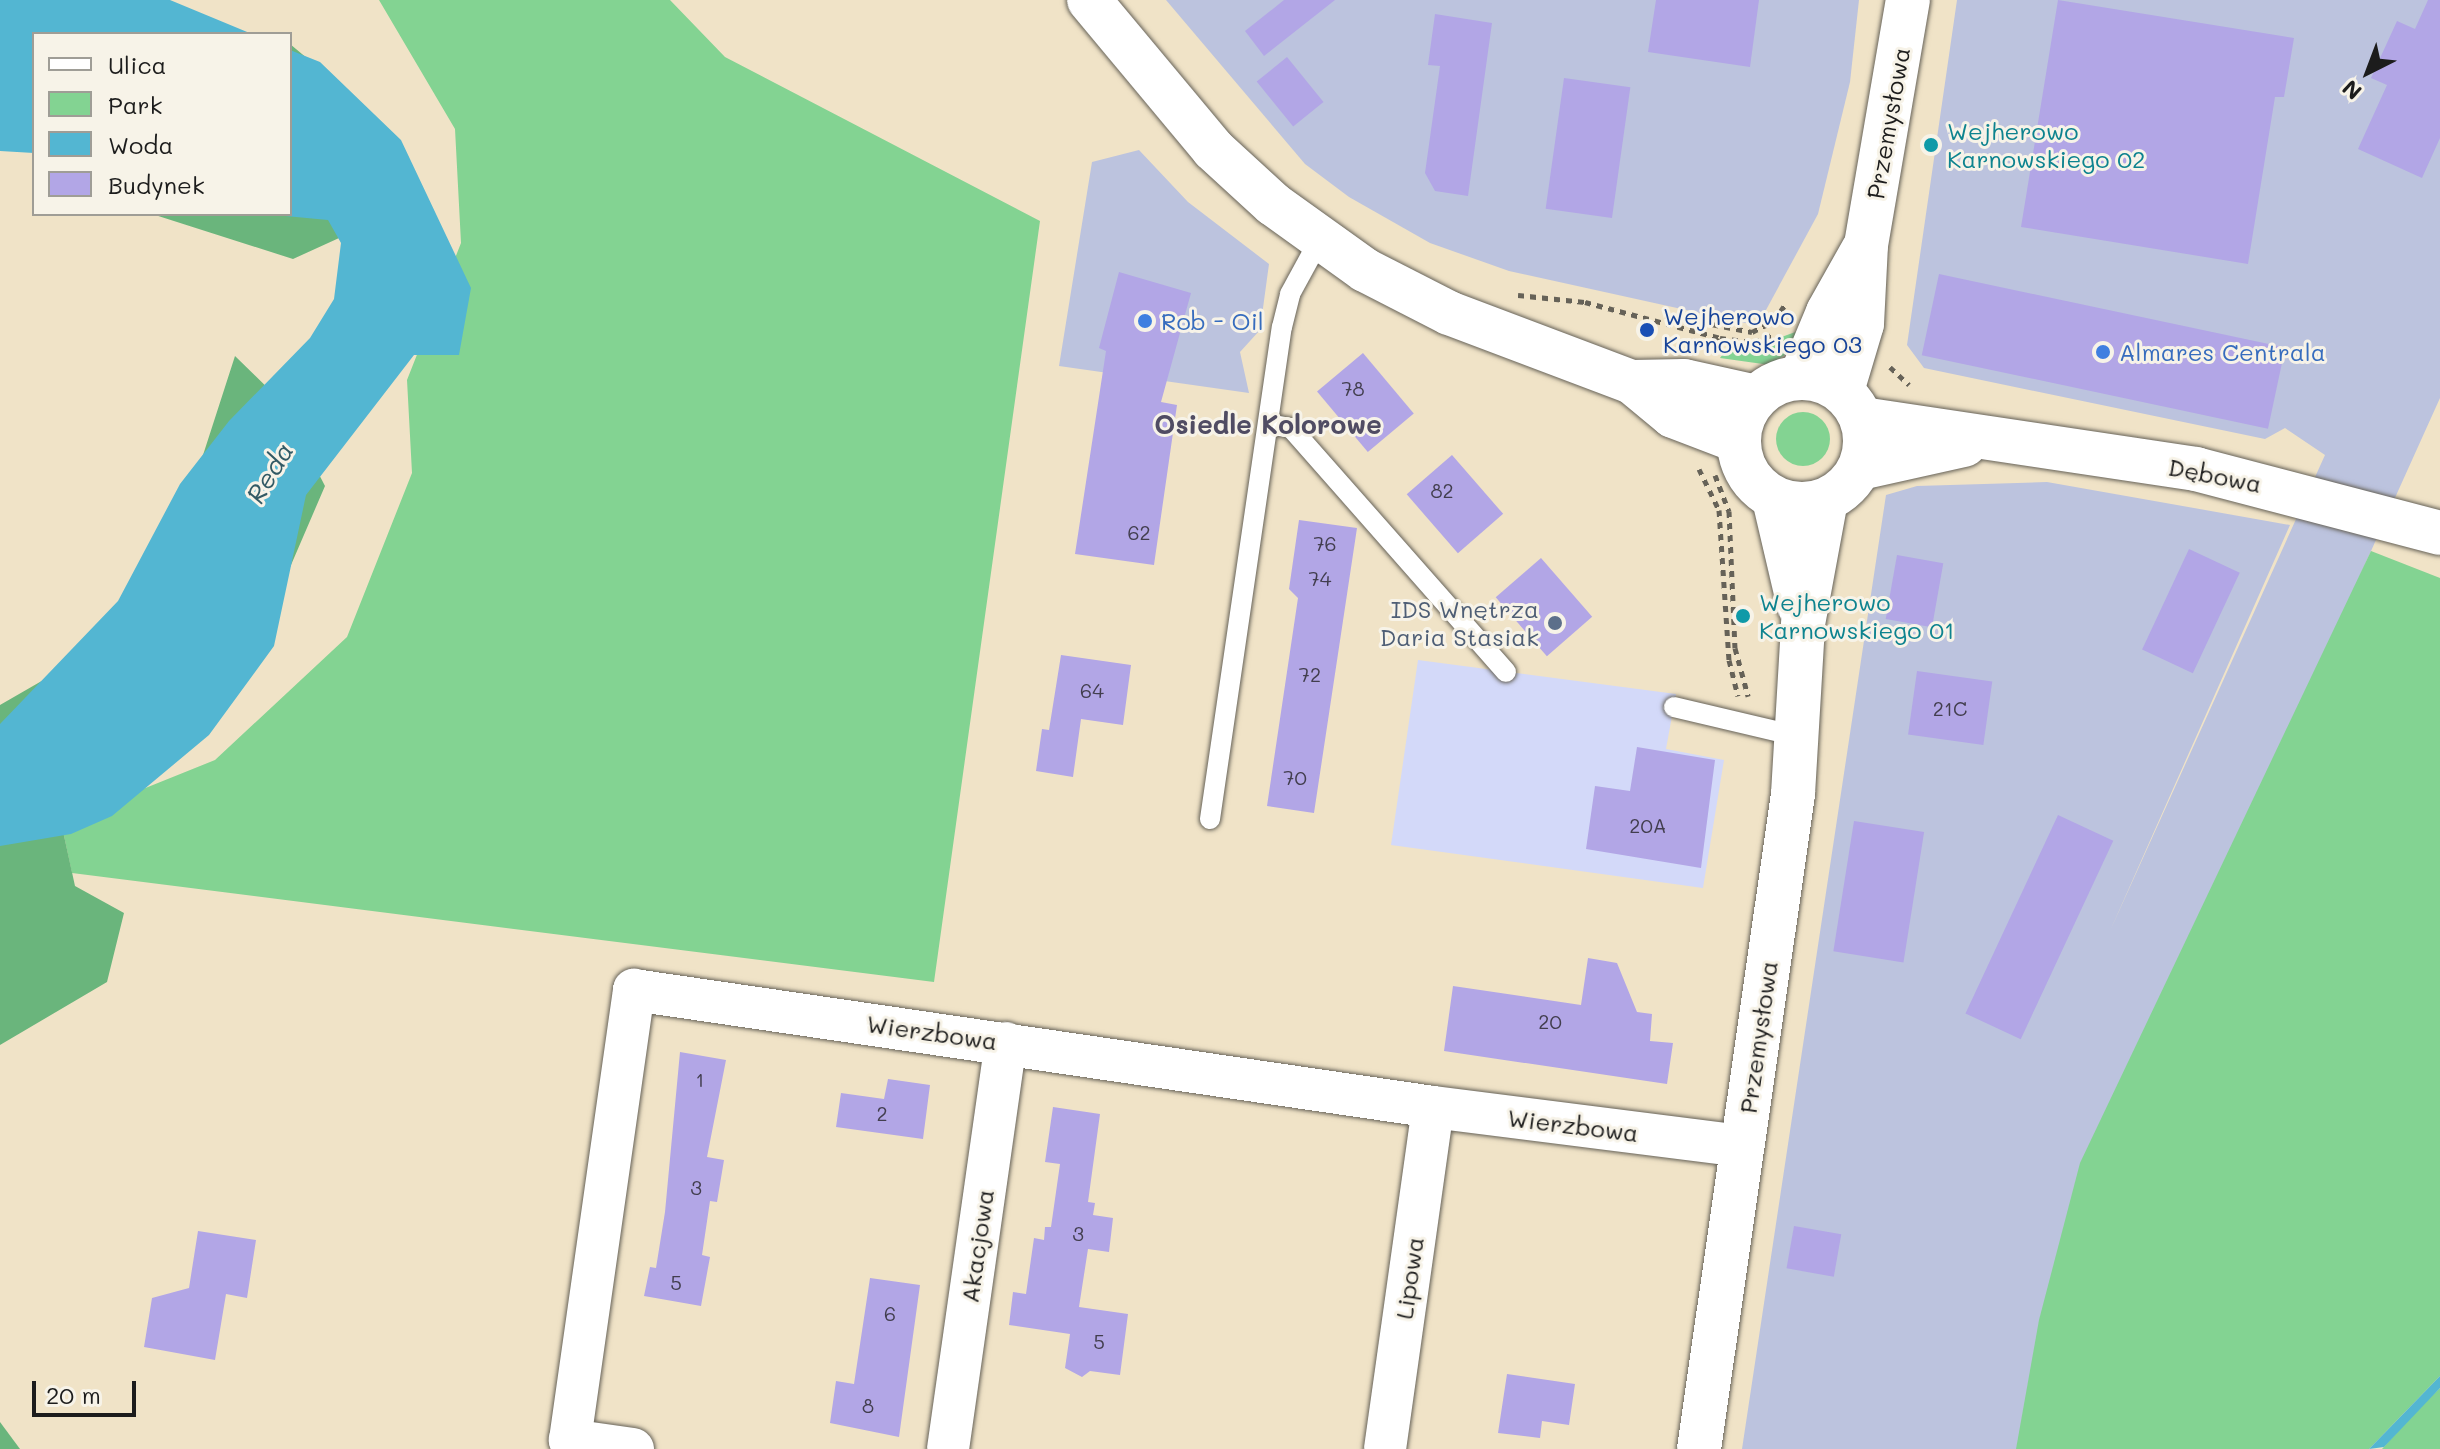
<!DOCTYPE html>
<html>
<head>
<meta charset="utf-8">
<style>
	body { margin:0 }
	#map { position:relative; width:2440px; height:1449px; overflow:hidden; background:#f0e3c7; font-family:Mali,sans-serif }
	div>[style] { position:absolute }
	.built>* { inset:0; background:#d3d9f9 }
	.industrial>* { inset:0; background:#bcc3de }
	.green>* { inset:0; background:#83d392 }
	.round { border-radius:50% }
	.forest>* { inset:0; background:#6ab57c }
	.water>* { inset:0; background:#53b6d2 }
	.building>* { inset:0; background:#b2a6e6; transform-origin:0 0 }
	.path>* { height:5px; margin-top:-2.5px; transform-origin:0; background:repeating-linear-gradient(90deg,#666258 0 6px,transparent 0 12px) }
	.roads { filter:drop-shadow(0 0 2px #666258) drop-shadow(0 0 2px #666258) }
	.service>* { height:20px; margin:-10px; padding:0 10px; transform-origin:10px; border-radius:10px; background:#fff }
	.minor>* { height:42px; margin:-21px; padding:0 21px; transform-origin:21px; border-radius:21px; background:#fff }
	.tertiary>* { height:44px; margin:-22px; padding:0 22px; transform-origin:22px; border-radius:22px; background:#fff }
	.secondary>* { height:44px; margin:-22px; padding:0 22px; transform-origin:22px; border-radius:22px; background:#fff }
	.secondary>.ring { margin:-22px; padding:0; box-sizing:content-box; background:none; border:44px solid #fff; border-radius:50% }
	.dots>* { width:22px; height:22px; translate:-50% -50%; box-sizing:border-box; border:4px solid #f7f3e8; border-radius:50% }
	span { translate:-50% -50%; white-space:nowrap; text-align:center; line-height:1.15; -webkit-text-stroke:6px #f7f3e8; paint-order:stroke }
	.number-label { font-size:20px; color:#423e4e }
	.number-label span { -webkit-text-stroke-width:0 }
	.street-label { font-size:24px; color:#1c1c1c }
	.culture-label { font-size:24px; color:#0d838f }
	.left { translate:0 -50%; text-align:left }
	.transit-label { font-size:24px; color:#164399 }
	.shop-label { font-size:24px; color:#366cbe }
	.service-label { font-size:24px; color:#4e5e75 }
	.right { translate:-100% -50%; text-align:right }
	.neighbourhood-label { font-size:26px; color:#504c63; font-weight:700 }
	.water-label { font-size:26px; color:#325a65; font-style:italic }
	.legend { position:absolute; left:32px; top:32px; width:260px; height:184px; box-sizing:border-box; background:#f7f3e8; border:2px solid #9f9d96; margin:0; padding:10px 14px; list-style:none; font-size:24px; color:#1c1c1c }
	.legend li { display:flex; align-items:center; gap:16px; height:40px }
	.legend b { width:40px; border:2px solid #9f9d96 }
	.north { position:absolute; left:2328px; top:32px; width:80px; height:80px; -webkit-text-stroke:6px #f7f3e8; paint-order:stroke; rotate:222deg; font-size:22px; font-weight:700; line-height:32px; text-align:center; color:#1c1c1c }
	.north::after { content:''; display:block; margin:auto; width:28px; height:36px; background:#1c1c1c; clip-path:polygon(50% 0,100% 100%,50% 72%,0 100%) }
	.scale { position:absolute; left:32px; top:1381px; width:104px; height:36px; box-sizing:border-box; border:4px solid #1c1c1c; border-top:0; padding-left:10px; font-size:24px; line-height:28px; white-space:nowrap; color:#1c1c1c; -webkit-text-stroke:6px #f7f3e8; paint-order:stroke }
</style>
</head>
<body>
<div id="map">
	<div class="built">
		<i style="clip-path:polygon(1418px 660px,1676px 694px,1666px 749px,1724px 760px,1703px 888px,1391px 845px)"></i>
	</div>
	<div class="industrial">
		<i style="clip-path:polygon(1166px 0,1859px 0,1850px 82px,1818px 214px,1766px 310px,1745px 323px,1509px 271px,1430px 243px,1349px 197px,1305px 164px)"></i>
		<i style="clip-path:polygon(1957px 0,2440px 0,2440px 398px,2362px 571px,2035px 1449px,1742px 1449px,1886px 495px,1917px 486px,2047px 482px,2290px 525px,2110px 931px,2325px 455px,2285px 428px,2265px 439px,1924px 368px,1907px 345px)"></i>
		<i style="clip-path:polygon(1139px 150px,1188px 202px,1269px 264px,1260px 330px,1240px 352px,1249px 393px,1059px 366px,1092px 162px)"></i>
	</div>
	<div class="green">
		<i style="clip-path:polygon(379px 0,670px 0,725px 57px,1040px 221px,934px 982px,72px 873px,61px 822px,215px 760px,347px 637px,412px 473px,407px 380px,461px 243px,455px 129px)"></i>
		<i style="clip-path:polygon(1801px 330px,1792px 350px,1770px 365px,1720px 358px,1728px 347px,1757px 346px)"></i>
		<i class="round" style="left:1776px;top:412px;width:54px;height:54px"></i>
		<i style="clip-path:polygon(2371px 551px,2440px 578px,2440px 1376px,2369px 1449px,2016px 1449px,2039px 1320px,2080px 1163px)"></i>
		<i style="clip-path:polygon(2440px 1388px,2440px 1449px,2382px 1449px,2419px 1408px)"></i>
	</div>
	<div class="forest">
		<i style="clip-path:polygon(290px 44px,326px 74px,372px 223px,293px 259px,152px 214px,290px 214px)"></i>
		<i style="clip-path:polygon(235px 356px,281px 401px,325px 486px,257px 644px,61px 822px,75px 886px,124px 913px,107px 982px,0 1045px,0 705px,59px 671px,173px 548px)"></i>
		<i style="clip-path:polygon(0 1422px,20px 1449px,0 1449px)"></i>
	</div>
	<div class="water">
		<i style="clip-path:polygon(0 0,170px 0,252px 34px,34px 34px,34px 153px,0 151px)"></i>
		<i style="clip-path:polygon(290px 50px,320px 62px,401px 140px,471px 288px,459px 355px,414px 355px,306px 495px,274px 646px,209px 735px,112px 816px,71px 834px,0 846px,0 724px,118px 601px,180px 484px,229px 421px,310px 338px,334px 299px,341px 243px,328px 220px,264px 214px,290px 214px)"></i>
		<i style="clip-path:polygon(2440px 1376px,2440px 1388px,2384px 1447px,2369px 1449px)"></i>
	</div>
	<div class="building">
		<i style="clip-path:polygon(1284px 0,1335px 0,1264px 56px,1245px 31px)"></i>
		<i style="clip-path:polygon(1656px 0,1759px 0,1750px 67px,1648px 52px)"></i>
		<i style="clip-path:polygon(2058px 0,2294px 38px,2284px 97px,2275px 97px,2248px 264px,2021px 227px)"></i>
		<i style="clip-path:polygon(2428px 0,2440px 0,2440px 138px,2422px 178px,2358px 149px,2387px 85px,2371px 78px,2397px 21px,2415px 29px)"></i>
		<i style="clip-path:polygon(1435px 14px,1492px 23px,1468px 196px,1435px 191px,1425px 173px,1440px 66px,1428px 65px)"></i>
		<i style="left:1287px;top:57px;width:58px;height:39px;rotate:51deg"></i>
		<i style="left:1564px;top:78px;width:67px;height:132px;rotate:8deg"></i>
		<i style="clip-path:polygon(1119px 272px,1191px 293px,1161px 402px,1177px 405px,1154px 565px,1075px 554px,1106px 351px,1099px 348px)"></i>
		<i style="left:1939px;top:274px;width:354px;height:83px;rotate:12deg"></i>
		<i style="left:1363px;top:353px;width:79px;height:60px;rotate:50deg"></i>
		<i style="left:1452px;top:455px;width:78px;height:60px;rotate:49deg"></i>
		<i style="clip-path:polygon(1299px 520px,1357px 528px,1314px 813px,1267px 806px,1298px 598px,1289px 589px)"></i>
		<i style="left:2189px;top:549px;width:56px;height:111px;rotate:25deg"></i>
		<i style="left:1897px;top:555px;width:47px;height:65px;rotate:10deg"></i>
		<i style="left:1541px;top:558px;width:78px;height:60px;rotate:49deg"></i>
		<i style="clip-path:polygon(1061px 655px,1131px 665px,1123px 725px,1081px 719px,1073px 777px,1036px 771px,1042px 729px,1049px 730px)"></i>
		<i style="left:1917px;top:671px;width:76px;height:64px;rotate:8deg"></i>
		<i style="clip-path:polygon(1637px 747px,1715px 760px,1701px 868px,1586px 849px,1595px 786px,1630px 791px)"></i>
		<i style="left:2058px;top:815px;width:61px;height:219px;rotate:25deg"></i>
		<i style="left:1854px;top:821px;width:71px;height:132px;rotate:9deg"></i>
		<i style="clip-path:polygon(1588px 958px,1617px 963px,1637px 1012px,1652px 1014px,1650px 1041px,1673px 1043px,1667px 1084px,1444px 1051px,1453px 986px,1581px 1005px)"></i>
		<i style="clip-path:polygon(680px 1052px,726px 1060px,707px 1157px,724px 1160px,717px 1202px,710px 1201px,702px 1255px,710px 1257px,701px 1306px,644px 1296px,650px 1267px,656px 1268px,665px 1212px)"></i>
		<i style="clip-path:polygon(888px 1079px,930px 1085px,923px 1139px,836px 1127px,841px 1093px,884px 1099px)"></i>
		<i style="clip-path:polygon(1053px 1107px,1100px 1114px,1088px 1202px,1095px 1203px,1093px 1215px,1113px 1218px,1109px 1252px,1088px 1249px,1079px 1307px,1128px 1314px,1120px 1375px,1090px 1371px,1082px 1377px,1065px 1368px,1070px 1334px,1009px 1325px,1013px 1292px,1026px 1294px,1034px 1238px,1044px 1240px,1045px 1227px,1051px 1227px,1060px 1164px,1045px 1162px)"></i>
		<i style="left:1794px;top:1226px;width:48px;height:43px;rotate:10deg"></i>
		<i style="clip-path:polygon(198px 1231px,256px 1240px,247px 1298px,226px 1294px,215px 1360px,144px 1347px,152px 1298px,189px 1288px)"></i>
		<i style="clip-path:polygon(870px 1278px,920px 1285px,899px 1437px,830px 1423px,836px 1381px,854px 1384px)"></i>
		<i style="clip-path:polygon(1507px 1374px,1575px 1384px,1569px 1425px,1542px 1421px,1540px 1438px,1498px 1433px)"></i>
	</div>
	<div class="path">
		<i style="left:1518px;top:295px;width:67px;rotate:6deg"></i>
		<i style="left:1585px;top:302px;width:140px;rotate:14.9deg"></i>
		<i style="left:1695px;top:344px;width:23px;rotate:-75deg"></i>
		<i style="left:1701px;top:322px;width:52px;rotate:11.1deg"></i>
		<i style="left:1752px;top:332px;width:25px;rotate:-27deg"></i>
		<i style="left:1774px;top:321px;width:22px;rotate:-56deg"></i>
		<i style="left:1717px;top:351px;width:13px;rotate:-77deg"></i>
		<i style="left:1720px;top:338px;width:34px;rotate:7deg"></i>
		<i style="left:1754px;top:342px;width:22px;rotate:-21deg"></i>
		<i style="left:1890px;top:367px;width:26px;rotate:43deg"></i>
		<i style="left:1699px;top:469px;width:46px;rotate:64deg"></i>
		<i style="left:1719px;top:510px;width:150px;rotate:86.2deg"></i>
		<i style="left:1729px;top:660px;width:37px;rotate:76deg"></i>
		<i style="left:1715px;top:475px;width:39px;rotate:69deg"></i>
		<i style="left:1729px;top:511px;width:137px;rotate:87.5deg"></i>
		<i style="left:1735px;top:648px;width:50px;rotate:74.8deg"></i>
	</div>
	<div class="roads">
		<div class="service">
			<i style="left:1268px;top:424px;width:23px;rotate:10deg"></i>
			<i style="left:1291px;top:428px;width:325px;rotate:48.6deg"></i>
			<i style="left:1674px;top:707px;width:126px;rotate:13.3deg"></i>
			<i style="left:1210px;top:819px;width:497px;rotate:-81.7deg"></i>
			<i style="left:1282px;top:327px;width:34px;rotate:-76deg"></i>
			<i style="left:1290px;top:294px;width:63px;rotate:-61.4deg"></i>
		</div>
		<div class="minor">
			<i style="left:633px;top:1449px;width:64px;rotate:-171.9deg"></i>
			<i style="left:570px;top:1440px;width:455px;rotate:-81.9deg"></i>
			<i style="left:634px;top:990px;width:808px;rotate:8.33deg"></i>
			<i style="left:1433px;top:1107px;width:312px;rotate:7.2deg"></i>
			<i style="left:948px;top:1449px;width:410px;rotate:-81.9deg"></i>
			<i style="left:1385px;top:1449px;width:345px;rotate:-82deg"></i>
		</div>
		<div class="tertiary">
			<i style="left:1801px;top:377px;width:70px;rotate:-67.4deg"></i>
			<i style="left:1828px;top:312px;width:71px;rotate:-60.6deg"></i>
			<i style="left:1842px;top:391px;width:70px;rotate:-73.4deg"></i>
			<i style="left:1862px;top:324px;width:79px;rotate:-87.1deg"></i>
			<i style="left:1866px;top:245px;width:249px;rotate:-80.3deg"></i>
			<i style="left:1774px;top:499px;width:110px;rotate:76.8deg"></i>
			<i style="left:1699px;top:1449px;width:662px;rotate:-81.83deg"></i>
			<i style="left:1793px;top:794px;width:170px;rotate:-86.6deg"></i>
			<i style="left:1803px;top:624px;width:126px;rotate:-79.5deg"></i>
		</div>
		<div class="secondary">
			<i style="left:1089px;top:0;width:194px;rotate:50.2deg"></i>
			<i style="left:1213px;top:149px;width:81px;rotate:42.5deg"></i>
			<i style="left:1273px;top:204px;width:113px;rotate:35.7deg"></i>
			<i style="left:1365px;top:270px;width:94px;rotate:27.1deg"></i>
			<i style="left:1449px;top:313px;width:196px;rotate:20.7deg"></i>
			<i style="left:1632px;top:382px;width:52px;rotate:-1.1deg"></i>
			<i style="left:1684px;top:381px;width:74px;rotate:12.5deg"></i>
			<i class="ring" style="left:1739px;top:378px;width:82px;height:82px"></i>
			<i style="left:1632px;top:382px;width:53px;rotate:39.7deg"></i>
			<i style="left:1673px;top:416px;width:70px;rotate:21deg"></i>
			<i style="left:1862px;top:419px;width:338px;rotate:8.5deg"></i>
			<i style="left:2196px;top:469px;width:252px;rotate:14.7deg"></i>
			<i style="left:1860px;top:468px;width:107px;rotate:-12.5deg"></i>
		</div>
	</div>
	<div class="dots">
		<i style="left:1931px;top:145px;background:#0f9aa8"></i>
		<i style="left:1145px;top:321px;background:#3f7fe0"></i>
		<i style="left:1647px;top:330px;background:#1a4fb4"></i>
		<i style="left:2103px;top:352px;background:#3f7fe0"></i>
		<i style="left:1743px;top:616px;background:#0f9aa8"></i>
		<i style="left:1555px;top:623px;background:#5c6f8a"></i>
	</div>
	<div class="number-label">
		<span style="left:1353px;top:388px">78</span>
		<span style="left:1442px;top:490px">82</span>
		<span style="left:1139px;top:532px">62</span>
		<span style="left:1325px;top:543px">76</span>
		<span style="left:1320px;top:578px">74</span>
		<span style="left:1310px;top:674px">72</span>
		<span style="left:1092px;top:690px">64</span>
		<span style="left:1950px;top:708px">21C</span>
		<span style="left:1295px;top:777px">70</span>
		<span style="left:1648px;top:825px">20A</span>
		<span style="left:1550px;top:1021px">20</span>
		<span style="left:700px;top:1079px">1</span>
		<span style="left:882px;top:1113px">2</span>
		<span style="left:696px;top:1187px">3</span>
		<span style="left:1078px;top:1233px">3</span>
		<span style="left:676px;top:1282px">5</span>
		<span style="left:890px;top:1313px">6</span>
		<span style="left:1099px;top:1341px">5</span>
		<span style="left:868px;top:1405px">8</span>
	</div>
	<div class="street-label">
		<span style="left:1888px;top:123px;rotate:-80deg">Przemysłowa</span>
		<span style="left:2215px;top:475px;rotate:11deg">Dębowa</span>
		<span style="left:932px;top:1032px;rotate:8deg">Wierzbowa</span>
		<span style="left:1758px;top:1037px;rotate:-82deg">Przemysłowa</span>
		<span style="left:1573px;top:1125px;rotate:7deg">Wierzbowa</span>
		<span style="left:977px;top:1246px;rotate:-82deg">Akacjowa</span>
		<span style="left:1409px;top:1278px;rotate:-82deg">Lipowa</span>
	</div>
	<div class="culture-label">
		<span class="left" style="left:1947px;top:145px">Wejherowo<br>Karnowskiego 02</span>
		<span class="left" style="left:1759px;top:616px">Wejherowo<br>Karnowskiego 01</span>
	</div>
	<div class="transit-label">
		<span class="left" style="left:1663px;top:330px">Wejherowo<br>Karnowskiego 03</span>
	</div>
	<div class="shop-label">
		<span class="left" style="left:1161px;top:321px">Rob - Oil</span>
		<span class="left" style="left:2119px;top:352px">Almares Centrala</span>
	</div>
	<div class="service-label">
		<span class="right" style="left:1539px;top:623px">IDS Wnętrza<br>Daria Stasiak</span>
	</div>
	<div class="neighbourhood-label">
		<span style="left:1268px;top:425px">Osiedle Kolorowe</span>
	</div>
	<div class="water-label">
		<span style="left:270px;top:473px;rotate:-59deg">Reda</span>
	</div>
	<ul class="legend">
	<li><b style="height:10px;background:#fff"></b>Ulica</li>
	<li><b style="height:22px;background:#83d392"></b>Park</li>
	<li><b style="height:22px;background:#53b6d2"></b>Woda</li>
	<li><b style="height:22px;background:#b2a6e6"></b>Budynek</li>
	</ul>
	<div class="north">N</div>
	<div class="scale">20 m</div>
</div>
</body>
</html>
